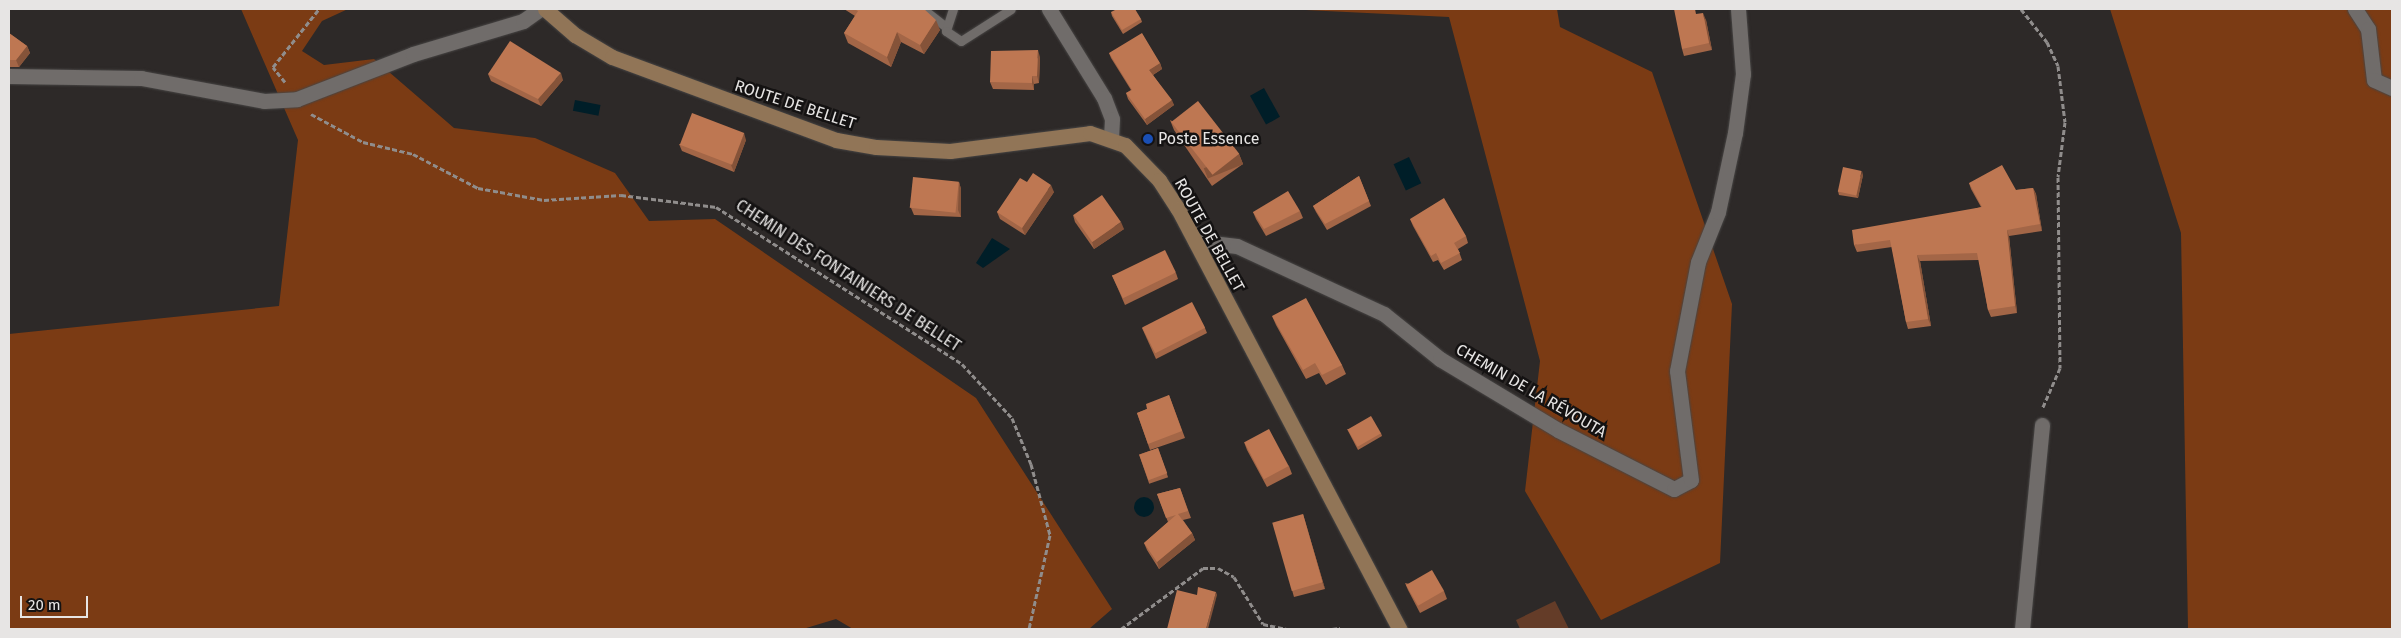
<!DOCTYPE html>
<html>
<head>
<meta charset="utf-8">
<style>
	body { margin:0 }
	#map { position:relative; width:2401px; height:638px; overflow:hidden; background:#2d2928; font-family:"Fira Sans",sans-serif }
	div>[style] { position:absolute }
	.green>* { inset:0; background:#643c28 }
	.forest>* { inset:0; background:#7b3b14 }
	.water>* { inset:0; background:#001e28; transform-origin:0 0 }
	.round { border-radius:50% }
	.path>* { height:3px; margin-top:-1.5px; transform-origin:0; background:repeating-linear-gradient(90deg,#908d8c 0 5px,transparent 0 7.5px) }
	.roads { filter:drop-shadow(0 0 1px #474544) drop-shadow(0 0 1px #474544) }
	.lane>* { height:9px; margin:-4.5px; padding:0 4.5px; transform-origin:4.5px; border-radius:4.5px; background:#706c6a }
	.street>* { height:15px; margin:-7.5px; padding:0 7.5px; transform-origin:7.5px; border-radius:7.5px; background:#706c6a }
	.secondary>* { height:15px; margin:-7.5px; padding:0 7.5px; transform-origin:7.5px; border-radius:7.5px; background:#917557 }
	.wall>* { inset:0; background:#a36647; transform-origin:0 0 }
	.shaded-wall>* { inset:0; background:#855339; transform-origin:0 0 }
	.building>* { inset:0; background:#be7752; transform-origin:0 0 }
	.dots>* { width:14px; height:14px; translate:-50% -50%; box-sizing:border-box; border:2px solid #141212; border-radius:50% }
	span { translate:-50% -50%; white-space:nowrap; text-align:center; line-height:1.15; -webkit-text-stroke:5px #141212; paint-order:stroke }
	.street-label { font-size:16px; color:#e7e5e4 }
	.poi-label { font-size:16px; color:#e7e5e4 }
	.left { translate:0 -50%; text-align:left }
	.frame { position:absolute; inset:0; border:10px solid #e7e5e4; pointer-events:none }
	.scale { position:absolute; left:20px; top:596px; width:68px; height:22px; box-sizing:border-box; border:2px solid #e7e5e4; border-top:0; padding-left:6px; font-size:15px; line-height:18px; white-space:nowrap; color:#e7e5e4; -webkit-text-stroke:4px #141212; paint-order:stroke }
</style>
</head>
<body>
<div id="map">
	<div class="green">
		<i style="clip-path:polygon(1555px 601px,1569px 629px,1520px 629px,1516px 620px)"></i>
	</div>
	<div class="forest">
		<i style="clip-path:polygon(241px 9px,348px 9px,322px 21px,302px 51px,324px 65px,374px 59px,454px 128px,535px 138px,615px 173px,649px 221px,715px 219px,976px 398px,1112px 609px,1089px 629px,853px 629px,836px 619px,803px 629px,9px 629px,9px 334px,279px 306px,298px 140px)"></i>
		<i style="clip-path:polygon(1285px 9px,1557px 9px,1560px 27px,1652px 72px,1732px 304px,1720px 563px,1601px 620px,1525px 491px,1540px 361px,1449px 17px)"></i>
		<i style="clip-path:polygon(2110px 9px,2392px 9px,2392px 629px,2188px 629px,2181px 233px)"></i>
	</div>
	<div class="water">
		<i style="left:1264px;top:88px;width:33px;height:16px;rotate:61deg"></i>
		<i style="left:575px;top:100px;width:26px;height:11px;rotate:11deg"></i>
		<i style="left:1409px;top:157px;width:29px;height:17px;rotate:65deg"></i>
		<i style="clip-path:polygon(992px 238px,1010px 249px,983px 268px,976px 263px)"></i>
		<i class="round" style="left:1134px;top:497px;width:20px;height:20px"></i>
	</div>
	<div class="path">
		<i style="left:2021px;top:9px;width:42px;rotate:51.8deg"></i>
		<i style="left:2047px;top:42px;width:26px;rotate:65deg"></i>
		<i style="left:2058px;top:66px;width:56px;rotate:82.9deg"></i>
		<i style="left:2065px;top:122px;width:55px;rotate:97.3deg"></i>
		<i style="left:2058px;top:177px;width:191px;rotate:89.4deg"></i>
		<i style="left:2060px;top:368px;width:43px;rotate:113.6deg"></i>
		<i style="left:285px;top:82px;width:19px;rotate:-129deg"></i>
		<i style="left:273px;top:67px;width:74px;rotate:-51.6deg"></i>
		<i style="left:311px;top:114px;width:59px;rotate:28.3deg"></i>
		<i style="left:363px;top:142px;width:51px;rotate:13.5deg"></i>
		<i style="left:413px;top:154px;width:73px;rotate:27.6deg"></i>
		<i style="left:478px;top:188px;width:67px;rotate:10.3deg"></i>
		<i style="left:544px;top:200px;width:77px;rotate:-3.7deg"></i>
		<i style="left:621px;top:195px;width:96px;rotate:7.2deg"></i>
		<i style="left:716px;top:207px;width:292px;rotate:32.5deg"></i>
		<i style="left:962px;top:364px;width:74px;rotate:47.2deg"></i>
		<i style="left:1012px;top:418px;width:50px;rotate:67.6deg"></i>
		<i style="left:1031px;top:464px;width:73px;rotate:75deg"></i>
		<i style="left:1050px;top:535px;width:96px;rotate:102.6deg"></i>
		<i style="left:1121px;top:629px;width:102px;rotate:-36.6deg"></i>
		<i style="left:1203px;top:568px;width:15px"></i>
		<i style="left:1218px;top:568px;width:18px;rotate:29deg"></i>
		<i style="left:1234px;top:577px;width:55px;rotate:58.3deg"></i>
		<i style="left:1263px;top:624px;width:24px;rotate:12deg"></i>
		<i style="left:1332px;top:629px;width:8px;rotate:-7deg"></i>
	</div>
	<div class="roads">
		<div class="lane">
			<i style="left:923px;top:9px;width:28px;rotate:38deg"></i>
			<i style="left:953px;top:9px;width:23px;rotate:108deg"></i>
			<i style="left:946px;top:31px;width:18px;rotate:34deg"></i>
			<i style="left:961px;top:41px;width:59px;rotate:-32.6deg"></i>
		</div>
		<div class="street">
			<i style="left:1049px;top:9px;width:105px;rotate:58.3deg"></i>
			<i style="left:1104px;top:98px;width:22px;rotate:69deg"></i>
			<i style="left:1112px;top:119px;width:19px;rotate:93deg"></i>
			<i style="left:2355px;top:9px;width:24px;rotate:57deg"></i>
			<i style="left:2368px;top:29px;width:51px;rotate:83.3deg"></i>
			<i style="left:2374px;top:80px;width:20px;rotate:24deg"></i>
			<i style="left:9px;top:76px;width:132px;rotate:0.9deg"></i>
			<i style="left:141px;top:78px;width:125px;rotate:10.6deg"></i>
			<i style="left:264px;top:101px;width:33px;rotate:-3deg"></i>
			<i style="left:297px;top:99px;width:124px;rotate:-21.2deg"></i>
			<i style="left:413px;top:54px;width:115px;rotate:-16.7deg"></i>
			<i style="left:523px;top:21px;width:21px;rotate:-35deg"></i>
			<i style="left:1195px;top:241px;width:42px;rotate:6.8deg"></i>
			<i style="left:1237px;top:246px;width:162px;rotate:24.8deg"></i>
			<i style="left:1384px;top:314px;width:72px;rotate:38.8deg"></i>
			<i style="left:1440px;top:359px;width:138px;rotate:31deg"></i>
			<i style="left:1558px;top:430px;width:130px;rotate:27deg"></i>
			<i style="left:1674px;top:489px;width:19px;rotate:-28deg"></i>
			<i style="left:1691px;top:480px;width:110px;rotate:-97.3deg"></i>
			<i style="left:1677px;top:371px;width:111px;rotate:-79.1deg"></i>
			<i style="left:1698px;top:262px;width:54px;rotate:-68.2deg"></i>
			<i style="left:1718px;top:212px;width:81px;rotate:-77.9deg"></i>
			<i style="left:1735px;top:133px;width:60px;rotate:-82.3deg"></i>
			<i style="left:1743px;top:74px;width:65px;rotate:-94.4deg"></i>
			<i style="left:2022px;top:629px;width:205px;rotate:-84.4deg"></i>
		</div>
		<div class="secondary">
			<i style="left:545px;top:9px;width:40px;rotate:41deg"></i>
			<i style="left:575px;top:35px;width:43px;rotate:30.7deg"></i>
			<i style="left:612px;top:57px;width:239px;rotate:20.3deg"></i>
			<i style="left:836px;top:140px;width:41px;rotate:9.9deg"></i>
			<i style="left:876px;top:147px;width:74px;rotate:3.1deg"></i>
			<i style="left:950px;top:151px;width:141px;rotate:-7.3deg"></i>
			<i style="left:1090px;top:133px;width:37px;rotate:19deg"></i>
			<i style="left:1125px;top:145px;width:49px;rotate:45.8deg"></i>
			<i style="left:1159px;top:180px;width:35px;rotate:57deg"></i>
			<i style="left:1178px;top:209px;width:475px;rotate:62.2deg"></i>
		</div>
	</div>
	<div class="wall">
		<i style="clip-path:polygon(844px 9px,924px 9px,940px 30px,924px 54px,901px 42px,891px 67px,848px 43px,844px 33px,855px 16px)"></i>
		<i style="clip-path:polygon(1111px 12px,1141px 19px,1142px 22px,1123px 34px,1112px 16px)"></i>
		<i style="clip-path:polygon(1697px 14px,1706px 20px,1712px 50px,1684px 56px,1682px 49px)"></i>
		<i style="clip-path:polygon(9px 33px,27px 46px,30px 53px,19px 67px,9px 67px)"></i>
		<i style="clip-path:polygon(1109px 53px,1160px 63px,1162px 69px,1153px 75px,1174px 105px,1147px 125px,1128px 99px,1126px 93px,1131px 90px,1111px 58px)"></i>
		<i style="clip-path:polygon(1040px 57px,1039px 83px,1034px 84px,1034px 90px,993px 89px,990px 82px)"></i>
		<i style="clip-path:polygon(488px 74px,563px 80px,541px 106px,491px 81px)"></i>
		<i style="clip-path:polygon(1170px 120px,1239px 154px,1243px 164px,1212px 186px,1174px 130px)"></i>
		<i style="clip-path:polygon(746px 140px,734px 172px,682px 151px,679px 144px)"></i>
		<i style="clip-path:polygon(1863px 175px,1858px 198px,1839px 195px,1838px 191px)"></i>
		<i style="clip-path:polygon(1359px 176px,1371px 206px,1327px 230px,1316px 212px,1313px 206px)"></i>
		<i style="clip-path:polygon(959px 182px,961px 189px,961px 217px,914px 215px,911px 208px)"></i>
		<i style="clip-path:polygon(1027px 182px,1054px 192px,1025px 235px,1000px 219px,997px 212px)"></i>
		<i style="clip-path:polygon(1969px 183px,2016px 190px,2033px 188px,2036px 194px,2042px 231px,2009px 236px,2017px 313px,1991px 317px,1988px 310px,1979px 260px,1920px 261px,1931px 326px,1908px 329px,1906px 322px,1892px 247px,1857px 252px,1854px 245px,1981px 207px,1971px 189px)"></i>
		<i style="clip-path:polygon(1300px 211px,1303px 218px,1266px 236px,1256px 219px,1253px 212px)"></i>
		<i style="clip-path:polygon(1073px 215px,1124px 229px,1094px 249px,1075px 222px)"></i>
		<i style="clip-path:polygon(1410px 219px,1466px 236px,1468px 243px,1458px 249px,1462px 260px,1444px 270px,1438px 260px,1433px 262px,1413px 226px)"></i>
		<i style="clip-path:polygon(1176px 273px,1178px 279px,1125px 305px,1112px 275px)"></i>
		<i style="clip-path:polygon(1272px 316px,1342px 365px,1346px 374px,1326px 385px,1319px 373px,1306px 379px,1276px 325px)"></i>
		<i style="clip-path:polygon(1142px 328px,1205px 328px,1207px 333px,1156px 359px)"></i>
		<i style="clip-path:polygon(1169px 395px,1185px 438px,1150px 450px,1137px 413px,1147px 409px)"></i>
		<i style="clip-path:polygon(1347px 429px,1381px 433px,1382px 436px,1358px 450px)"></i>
		<i style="clip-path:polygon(1244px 442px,1289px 466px,1292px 474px,1267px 487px,1247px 450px)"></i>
		<i style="left:1158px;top:448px;width:31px;height:20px;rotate:71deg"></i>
		<i style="clip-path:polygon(1180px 488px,1191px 518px,1183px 520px,1192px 533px,1195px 540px,1159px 569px,1147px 550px,1144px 543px,1168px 522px,1157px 494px)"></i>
		<i style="clip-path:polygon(1303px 514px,1325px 589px,1294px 597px,1292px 590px)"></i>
		<i style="clip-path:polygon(1405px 583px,1444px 591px,1447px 599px,1420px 613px,1408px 590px)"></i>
	</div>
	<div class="shaded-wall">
		<i style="clip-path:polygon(1703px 13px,1706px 20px,1712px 50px,1709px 43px)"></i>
		<i style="clip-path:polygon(936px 20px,940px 30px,924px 54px,920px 45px)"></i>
		<i style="clip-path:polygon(897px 32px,901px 42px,891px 67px,887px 57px)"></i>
		<i style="clip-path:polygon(27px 46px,30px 53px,19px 67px,16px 60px)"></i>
		<i style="clip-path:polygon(1038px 50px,1040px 57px,1039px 83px,1037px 76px)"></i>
		<i style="clip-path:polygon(1160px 63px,1162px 69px,1151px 76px,1149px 70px)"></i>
		<i style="clip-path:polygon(561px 73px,563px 80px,541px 106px,538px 99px)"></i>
		<i style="clip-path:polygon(1032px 76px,1034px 84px,1034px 90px,1032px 83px)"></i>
		<i style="clip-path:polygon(1172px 100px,1174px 105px,1147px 125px,1145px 119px)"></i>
		<i style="clip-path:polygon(744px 133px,746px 140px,734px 172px,731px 165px)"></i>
		<i style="left:1239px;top:154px;width:11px;height:38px;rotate:68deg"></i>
		<i style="clip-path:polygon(1862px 171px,1863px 175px,1858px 198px,1856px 195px)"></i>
		<i style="clip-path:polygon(959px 182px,961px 189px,961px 217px,958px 210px)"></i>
		<i style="clip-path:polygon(1051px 185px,1054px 192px,1025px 235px,1022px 228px)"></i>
		<i style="clip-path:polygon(2033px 188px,2036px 194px,2042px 231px,2040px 224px)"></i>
		<i style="clip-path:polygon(1121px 222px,1124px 229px,1094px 249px,1092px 242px)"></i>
		<i style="clip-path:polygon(2007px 230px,2009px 236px,2017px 313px,2015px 306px)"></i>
		<i style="clip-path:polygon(1917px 255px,1920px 261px,1931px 326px,1928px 319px)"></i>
		<i style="clip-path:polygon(1303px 514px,1305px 521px,1325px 589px,1322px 582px)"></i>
		<i style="clip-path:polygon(1192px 533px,1195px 540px,1159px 569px,1157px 562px)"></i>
		<i style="clip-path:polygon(1216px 592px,1217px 595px,1208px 629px,1206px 629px)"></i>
	</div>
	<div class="building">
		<i style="clip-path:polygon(854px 9px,924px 9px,936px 20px,920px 45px,897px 32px,887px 57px,844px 33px,858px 11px)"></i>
		<i style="clip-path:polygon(1117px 9px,1135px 9px,1141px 19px,1122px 30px,1111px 12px)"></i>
		<i style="clip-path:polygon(1674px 9px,1695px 9px,1696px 14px,1703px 13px,1709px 43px,1682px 49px)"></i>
		<i style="clip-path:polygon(9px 33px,27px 46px,16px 60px,9px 60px)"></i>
		<i style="clip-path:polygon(1142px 33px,1160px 63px,1149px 70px,1172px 100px,1145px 119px,1126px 93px,1132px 90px,1109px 53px)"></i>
		<i style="clip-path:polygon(510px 41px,561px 73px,538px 99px,488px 74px)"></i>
		<i style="clip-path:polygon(1038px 50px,1037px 76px,1032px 76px,1032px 83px,990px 82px,991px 51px)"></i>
		<i style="left:1198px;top:101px;width:67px;height:34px;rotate:52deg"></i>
		<i style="left:692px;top:113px;width:56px;height:34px;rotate:21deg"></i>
		<i style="clip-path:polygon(2002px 165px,2016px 190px,2033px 188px,2040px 224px,2007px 230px,2015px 306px,1988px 310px,1977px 253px,1917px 255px,1928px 319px,1906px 322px,1890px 240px,1854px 245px,1852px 230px,1982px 207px,1969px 183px)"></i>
		<i style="left:1843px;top:167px;width:19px;height:25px;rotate:12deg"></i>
		<i style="clip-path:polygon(1033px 173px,1051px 185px,1022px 228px,997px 212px,1020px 178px,1027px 182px)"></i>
		<i style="clip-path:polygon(1359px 176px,1369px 201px,1325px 224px,1313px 206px)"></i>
		<i style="left:913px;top:177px;width:46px;height:31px;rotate:6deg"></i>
		<i style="clip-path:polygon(1288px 191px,1300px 211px,1264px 229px,1253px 212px)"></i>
		<i style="left:1102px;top:195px;width:33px;height:35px;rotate:55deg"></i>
		<i style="clip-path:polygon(1444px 198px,1466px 236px,1454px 243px,1460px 253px,1441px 263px,1436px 253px,1431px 256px,1410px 219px)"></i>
		<i style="left:1165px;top:250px;width:25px;height:59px;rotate:64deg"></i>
		<i style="clip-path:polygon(1306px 298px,1342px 365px,1322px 375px,1315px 363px,1303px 370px,1272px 316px)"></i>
		<i style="left:1192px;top:302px;width:29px;height:56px;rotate:63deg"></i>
		<i style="clip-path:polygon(1169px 395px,1182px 431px,1148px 444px,1137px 413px,1147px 409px,1146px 404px)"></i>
		<i style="left:1371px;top:416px;width:20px;height:27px;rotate:60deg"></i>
		<i style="left:1269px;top:429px;width:42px;height:28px;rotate:62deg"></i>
		<i style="left:1158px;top:448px;width:27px;height:20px;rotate:70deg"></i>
		<i style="clip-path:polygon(1180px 488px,1188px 511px,1178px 514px,1192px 533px,1157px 562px,1144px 543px,1176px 515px,1166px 518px,1157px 494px)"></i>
		<i style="left:1303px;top:514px;width:71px;height:32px;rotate:74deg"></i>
		<i style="left:1432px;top:570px;width:24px;height:30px;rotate:60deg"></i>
		<i style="clip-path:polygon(1198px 587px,1216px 592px,1206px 629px,1167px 629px,1177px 590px,1197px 595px)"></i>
	</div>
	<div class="dots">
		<i style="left:1148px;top:139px;background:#1a4fb4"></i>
	</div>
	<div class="street-label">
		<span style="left:795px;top:105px;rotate:18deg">ROUTE DE BELLET</span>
		<span style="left:1209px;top:235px;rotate:61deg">ROUTE DE BELLET</span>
		<span style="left:848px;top:276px;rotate:33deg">CHEMIN DES FONTAINIERS DE BELLET</span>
		<span style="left:1531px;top:391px;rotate:30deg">CHEMIN DE LA RÉVOUTA</span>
	</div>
	<div class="poi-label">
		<span class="left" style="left:1158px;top:139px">Poste Essence</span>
	</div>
	<div class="frame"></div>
	<div class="scale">20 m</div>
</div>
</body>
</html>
